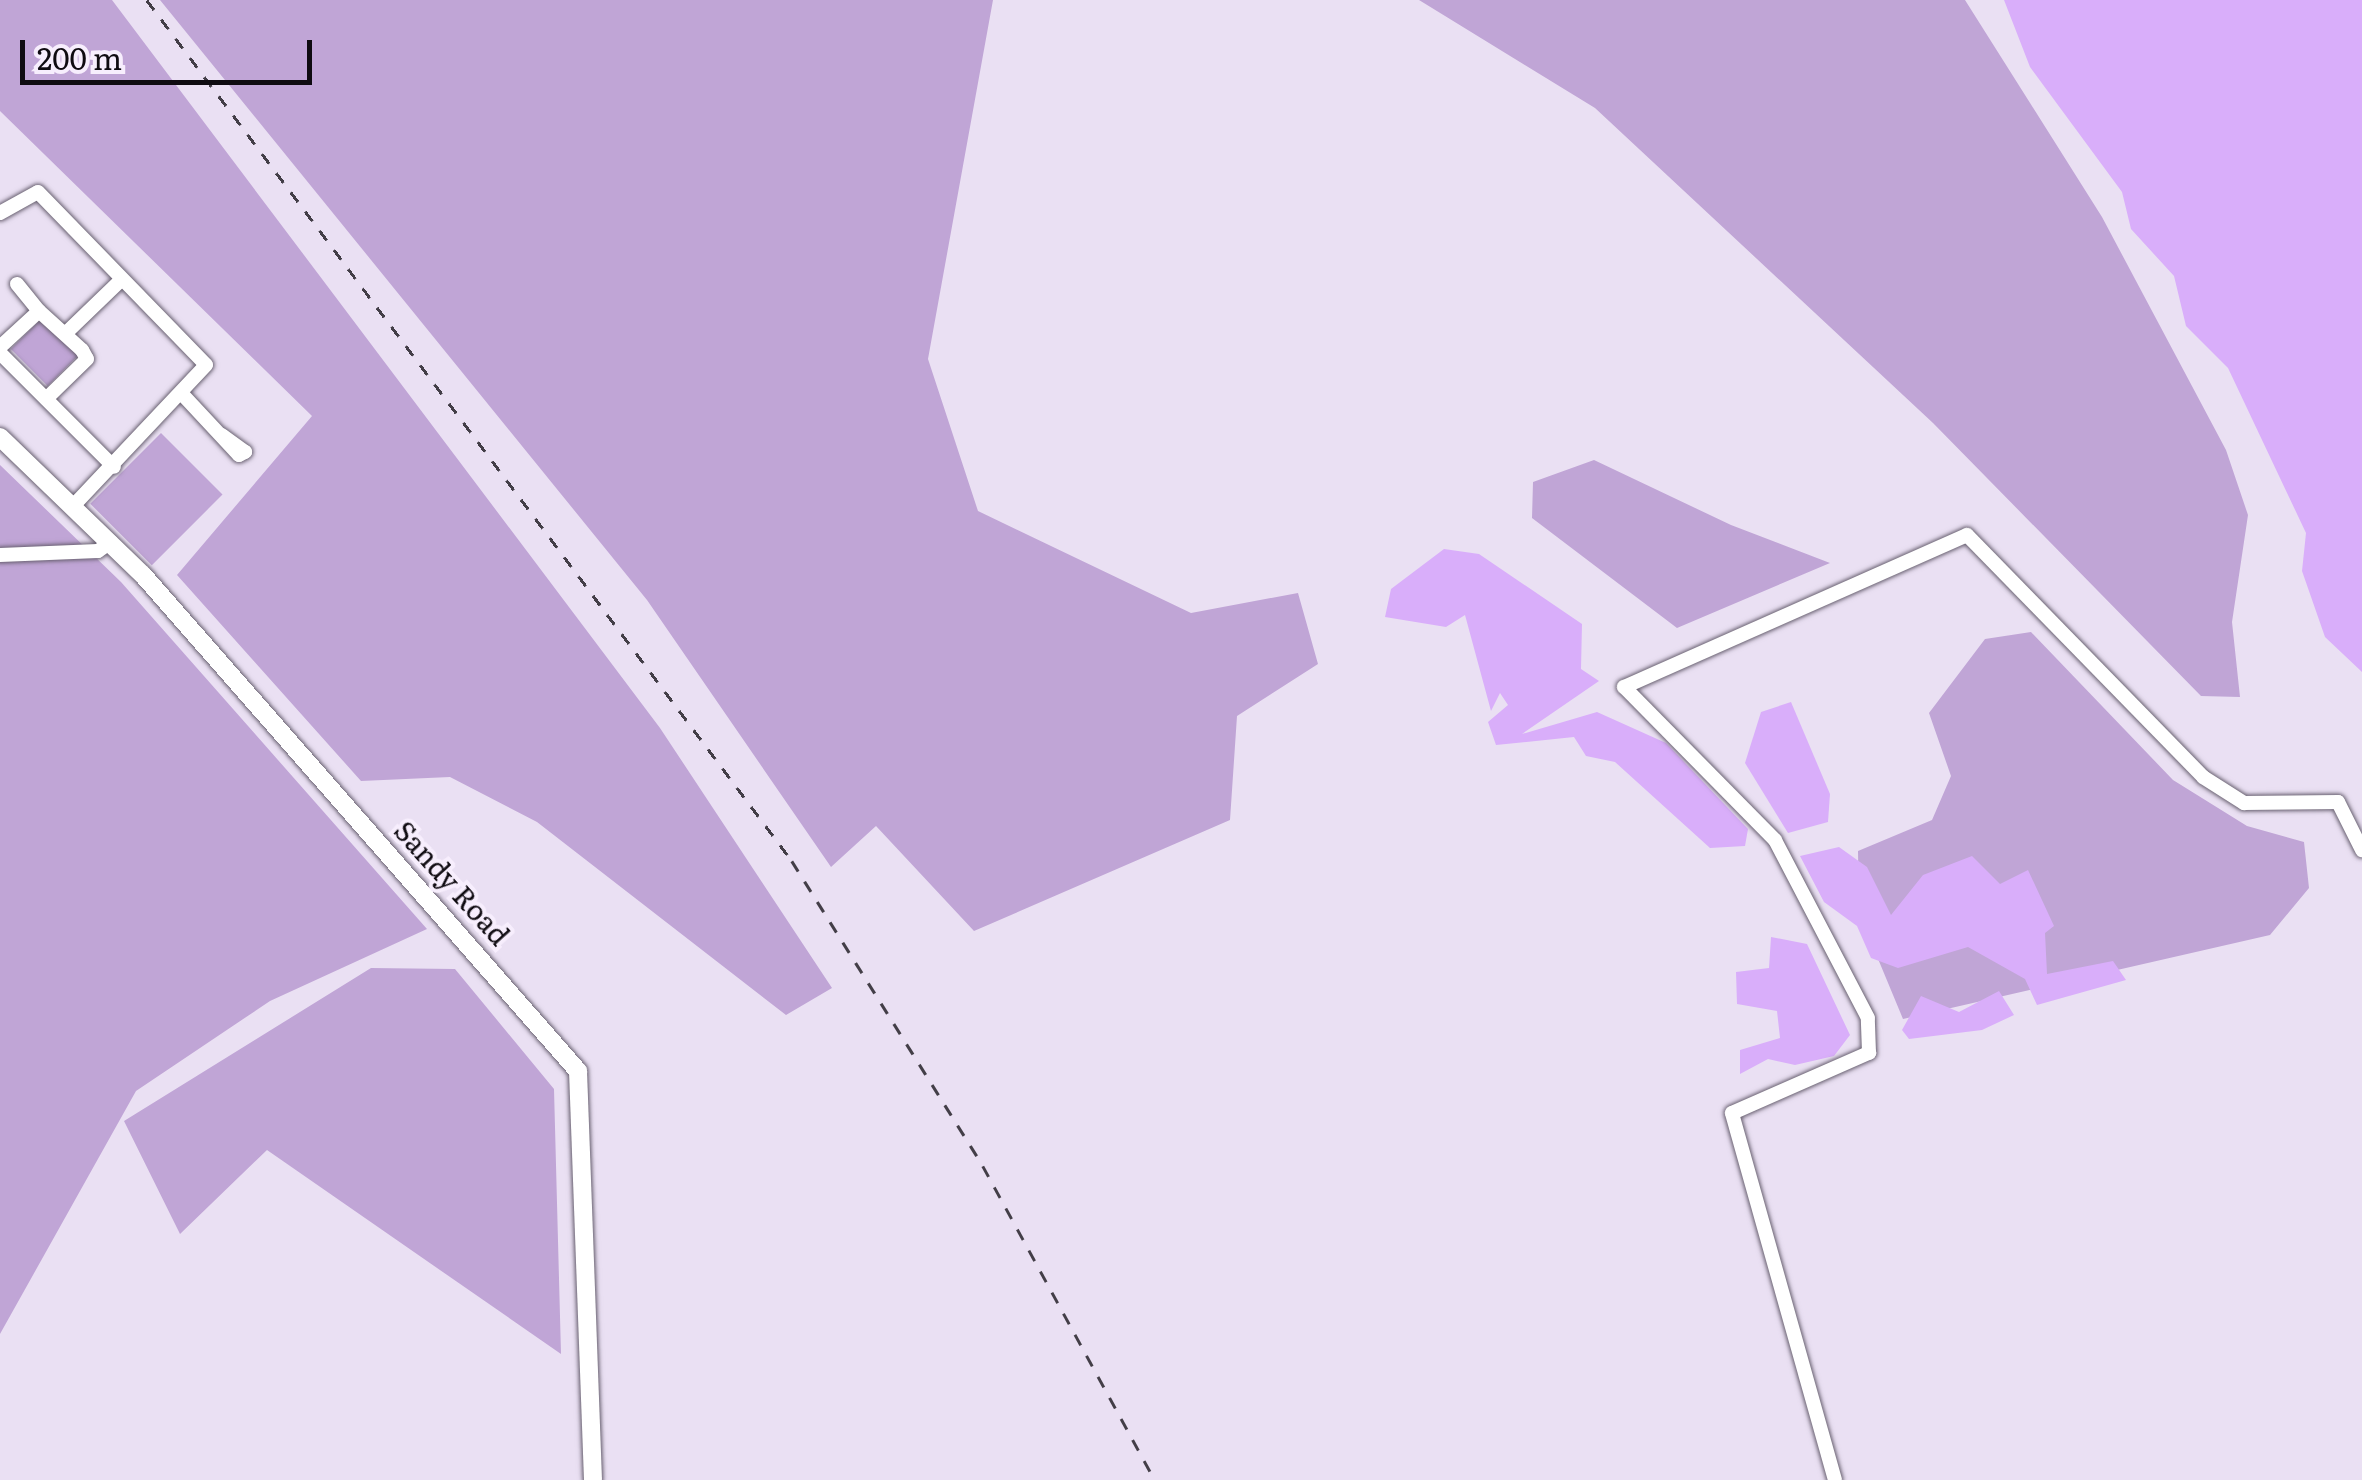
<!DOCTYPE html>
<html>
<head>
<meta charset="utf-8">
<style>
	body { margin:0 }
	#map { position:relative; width:2362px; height:1480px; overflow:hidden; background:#eae0f3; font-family:Literata,serif }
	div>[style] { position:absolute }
	.green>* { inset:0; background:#c0a5d6; transform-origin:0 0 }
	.water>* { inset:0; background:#d9aefa }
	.roads { filter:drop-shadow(0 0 2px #696171) drop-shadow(0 0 2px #696171) }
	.minor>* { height:14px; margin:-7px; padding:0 7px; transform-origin:7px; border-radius:7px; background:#fff }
	.major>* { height:18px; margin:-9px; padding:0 9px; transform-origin:9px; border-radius:9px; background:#fff }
	.rail>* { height:2.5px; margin-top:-1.25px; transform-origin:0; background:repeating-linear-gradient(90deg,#433e47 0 12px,transparent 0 24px) }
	span { translate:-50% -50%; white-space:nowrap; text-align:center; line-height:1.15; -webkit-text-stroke:8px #f7eefd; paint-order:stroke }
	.street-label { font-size:28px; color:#0f0b11 }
	.scale { position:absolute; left:20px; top:40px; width:292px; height:45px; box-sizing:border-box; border:5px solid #0f0b11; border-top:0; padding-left:12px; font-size:30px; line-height:35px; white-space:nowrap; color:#0f0b11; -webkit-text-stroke:8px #f7eefd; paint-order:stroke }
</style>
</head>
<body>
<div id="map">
	<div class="green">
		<i style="clip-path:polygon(0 0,112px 0,660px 728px,832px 988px,786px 1015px,537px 822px,450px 777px,361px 781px,177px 575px,312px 416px,0 111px)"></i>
		<i style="clip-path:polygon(160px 0,993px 0,928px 359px,978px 511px,1191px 613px,1298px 593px,1318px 664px,1237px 716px,1230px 820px,974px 931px,876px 826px,831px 867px,647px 600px)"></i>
		<i style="clip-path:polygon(1419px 0,1965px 0,2102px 217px,2226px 450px,2248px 515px,2232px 622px,2240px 697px,2201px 696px,1933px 423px,1595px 108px)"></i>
		<i style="left:42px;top:318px;width:52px;height:44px;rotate:45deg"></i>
		<i style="left:161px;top:433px;width:87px;height:100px;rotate:45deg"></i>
		<i style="clip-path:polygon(1594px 460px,1731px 525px,1830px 563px,1677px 628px,1532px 518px,1533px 482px)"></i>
		<i style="clip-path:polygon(0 465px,121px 582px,427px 929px,270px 1001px,136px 1091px,0 1334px)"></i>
		<i style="clip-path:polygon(2031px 632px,2173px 780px,2247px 826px,2304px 842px,2309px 888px,2270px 935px,1903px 1019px,1859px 913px,1858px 851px,1932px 820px,1951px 776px,1929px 713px,1985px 639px)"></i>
		<i style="clip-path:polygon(371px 968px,455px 969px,554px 1089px,561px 1354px,267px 1150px,180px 1234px,124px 1121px)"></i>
	</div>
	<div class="water">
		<i style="clip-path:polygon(2004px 0,2362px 0,2362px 672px,2325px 637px,2302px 571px,2306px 533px,2228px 368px,2186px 326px,2174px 276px,2131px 229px,2122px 192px,2030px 67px)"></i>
		<i style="clip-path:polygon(1444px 549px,1479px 554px,1582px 624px,1581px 669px,1599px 681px,1522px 734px,1597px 712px,1666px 743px,1748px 829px,1745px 846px,1710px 848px,1615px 762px,1586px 756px,1574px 737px,1496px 745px,1488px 722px,1508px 705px,1500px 693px,1491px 711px,1465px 615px,1446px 627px,1385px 617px,1391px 589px)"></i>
		<i style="clip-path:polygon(1791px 702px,1830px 794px,1828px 822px,1788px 833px,1745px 763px,1761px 712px)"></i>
		<i style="clip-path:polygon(1839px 847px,1867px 867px,1891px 915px,1923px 875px,1972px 856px,2000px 884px,2028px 870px,2054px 926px,2045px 933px,2047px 974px,2113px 961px,2126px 980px,2037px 1005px,2025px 979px,1968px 947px,1898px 968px,1871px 958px,1857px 926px,1824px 902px,1800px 856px)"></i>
		<i style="clip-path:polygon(1771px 937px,1807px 944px,1850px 1035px,1834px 1056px,1795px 1065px,1768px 1059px,1740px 1074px,1740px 1050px,1780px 1038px,1777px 1011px,1737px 1004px,1736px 972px,1769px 968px)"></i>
		<i style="clip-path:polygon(1999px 991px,2014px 1015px,1982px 1030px,1909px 1039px,1902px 1030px,1921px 996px,1959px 1012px)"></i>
	</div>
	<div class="roads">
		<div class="minor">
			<i style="left:0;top:213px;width:43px;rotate:-28.9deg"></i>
			<i style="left:38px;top:192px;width:241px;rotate:45.8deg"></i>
			<i style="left:206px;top:365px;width:195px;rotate:133.3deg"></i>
			<i style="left:17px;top:284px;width:35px;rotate:51deg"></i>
			<i style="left:66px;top:333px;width:72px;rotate:-43.9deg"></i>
			<i style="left:0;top:347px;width:53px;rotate:-42.7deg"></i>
			<i style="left:39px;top:311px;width:58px;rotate:42.2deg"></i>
			<i style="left:82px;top:350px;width:10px;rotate:61deg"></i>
			<i style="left:87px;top:359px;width:57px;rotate:135.7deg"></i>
			<i style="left:0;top:353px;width:161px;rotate:45deg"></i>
			<i style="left:183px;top:395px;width:82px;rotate:47deg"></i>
			<i style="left:239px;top:455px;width:7px;rotate:-27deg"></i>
			<i style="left:245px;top:452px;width:29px;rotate:-144deg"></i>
			<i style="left:0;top:555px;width:98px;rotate:-2.3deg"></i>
			<i style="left:98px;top:551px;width:16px;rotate:-35deg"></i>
			<i style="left:1835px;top:1480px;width:381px;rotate:-105.7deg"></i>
			<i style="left:1732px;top:1113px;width:150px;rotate:-23.7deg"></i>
			<i style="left:1869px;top:1053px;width:35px;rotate:-92deg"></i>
			<i style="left:1868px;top:1018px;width:201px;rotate:-117.6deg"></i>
			<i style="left:1775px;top:840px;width:215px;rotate:-134.6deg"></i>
			<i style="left:1624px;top:687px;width:375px;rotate:-23.9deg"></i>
			<i style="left:1967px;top:535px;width:338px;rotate:45.7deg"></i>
			<i style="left:2203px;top:777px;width:49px;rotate:32.4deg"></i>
			<i style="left:2244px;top:803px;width:94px;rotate:-0.6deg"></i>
			<i style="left:2338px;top:802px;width:54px;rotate:63.4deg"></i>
		</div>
		<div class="major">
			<i style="left:0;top:437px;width:199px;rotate:44deg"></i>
			<i style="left:143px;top:575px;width:660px;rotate:48.75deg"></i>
			<i style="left:578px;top:1071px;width:409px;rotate:87.9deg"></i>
		</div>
	</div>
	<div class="rail">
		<i style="left:147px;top:0;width:1076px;rotate:53.16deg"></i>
		<i style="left:792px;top:861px;width:360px;rotate:57.9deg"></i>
		<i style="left:983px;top:1166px;width:358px;rotate:61.3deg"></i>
	</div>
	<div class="street-label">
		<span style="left:453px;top:882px;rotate:48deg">Sandy Road</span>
	</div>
	<div class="scale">200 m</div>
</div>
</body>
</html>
